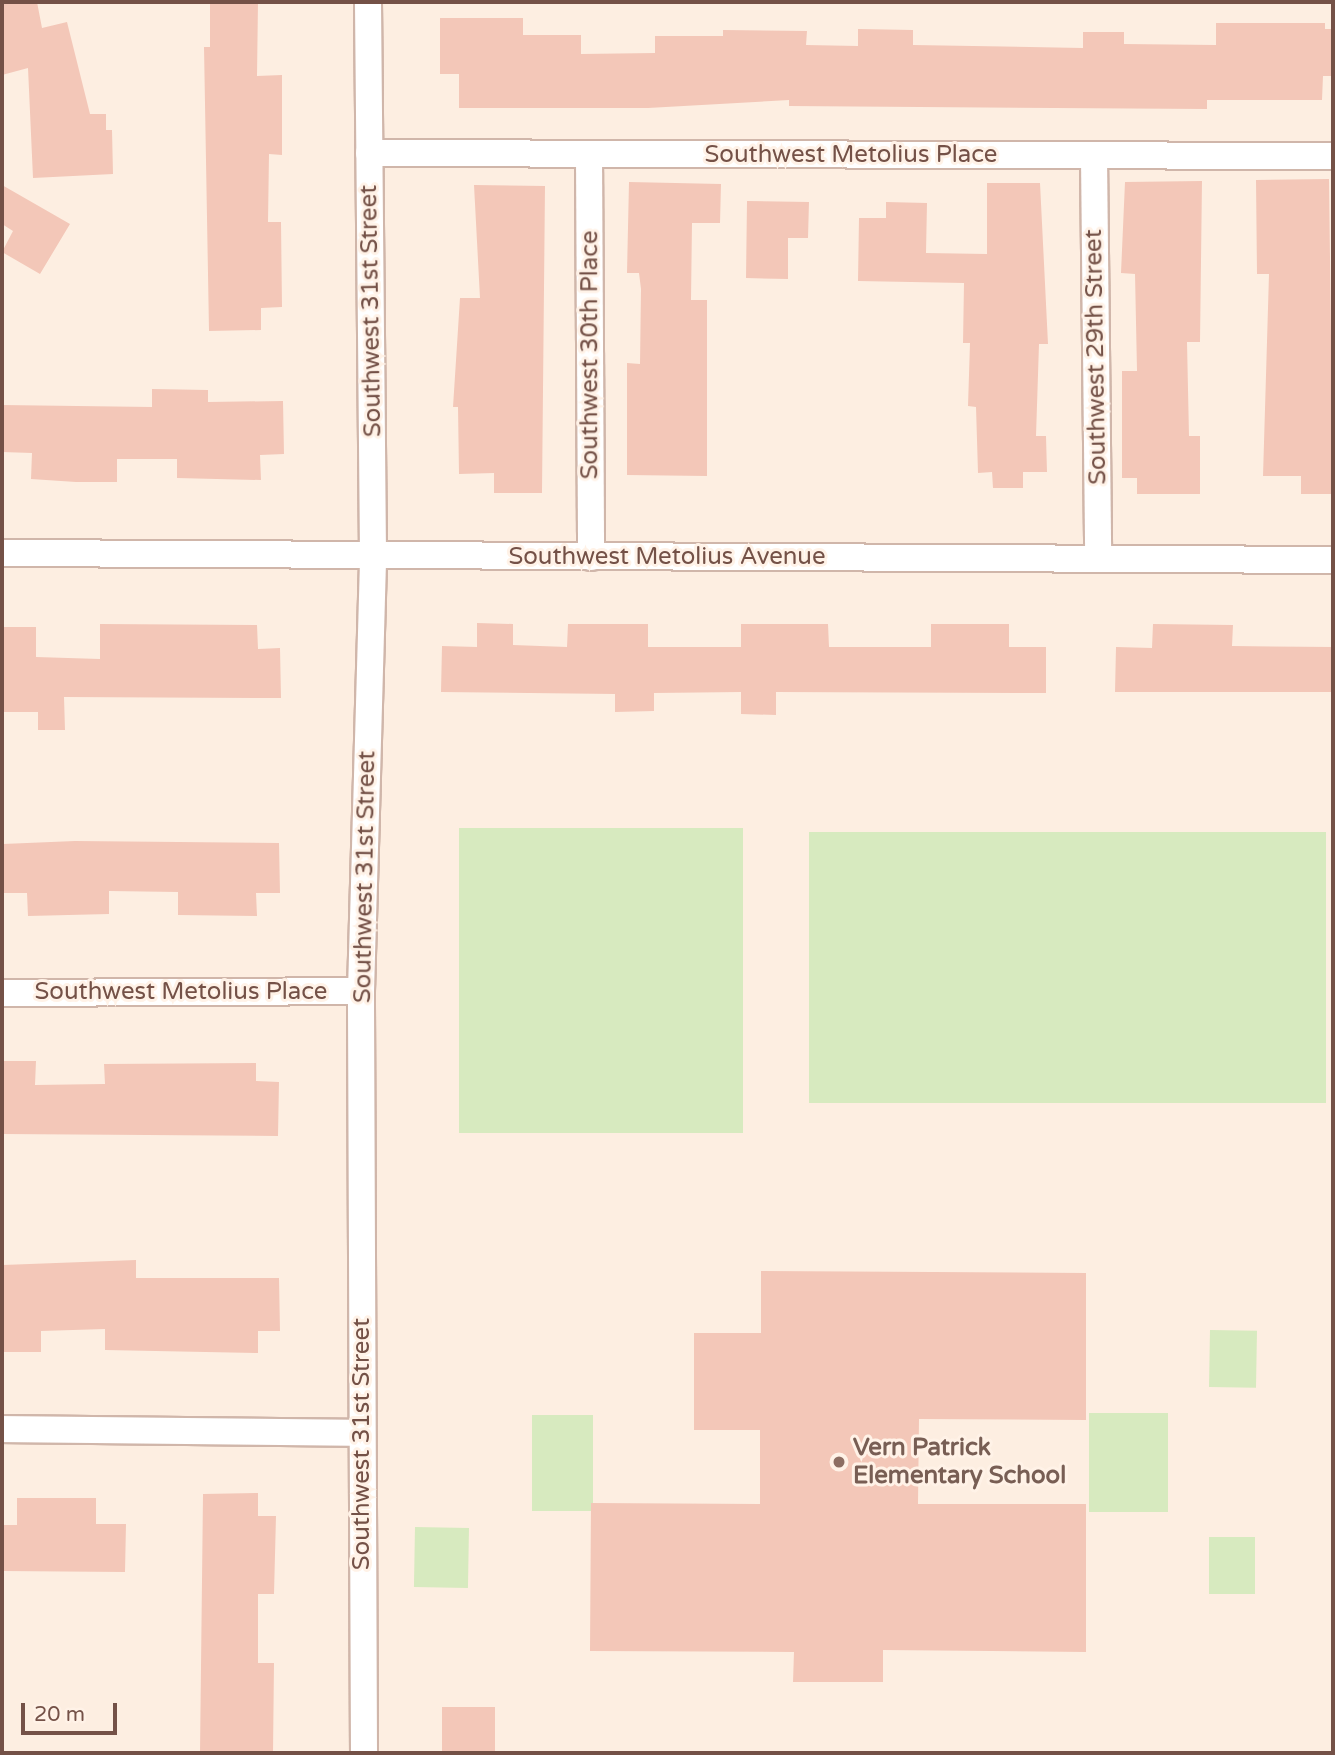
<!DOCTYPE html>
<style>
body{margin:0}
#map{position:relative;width:1335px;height:1755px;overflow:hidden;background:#fdeee1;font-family:"Varela Round",sans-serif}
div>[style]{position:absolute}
.green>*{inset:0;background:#d7eabf;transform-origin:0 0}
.building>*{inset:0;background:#f3c7b8;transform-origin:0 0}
.roads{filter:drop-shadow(2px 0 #d0b6aa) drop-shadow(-2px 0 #d0b6aa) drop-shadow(0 2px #d0b6aa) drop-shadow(0 -2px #d0b6aa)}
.street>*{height:26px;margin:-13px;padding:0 13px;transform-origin:13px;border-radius:13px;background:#fff}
.dots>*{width:19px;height:19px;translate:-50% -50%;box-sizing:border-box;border:4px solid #fff2e7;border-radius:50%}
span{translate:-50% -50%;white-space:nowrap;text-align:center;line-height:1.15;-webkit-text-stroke:6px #fff2e7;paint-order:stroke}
.street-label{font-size:24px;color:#745147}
.education-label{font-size:24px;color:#785e54;font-weight:700}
.left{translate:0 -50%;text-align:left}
.frame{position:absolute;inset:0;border:4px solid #745147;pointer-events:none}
.scale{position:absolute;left:21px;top:1703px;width:96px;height:32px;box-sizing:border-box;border:4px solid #745147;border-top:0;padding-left:9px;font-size:21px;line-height:24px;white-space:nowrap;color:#745147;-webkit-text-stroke:5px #fff2e7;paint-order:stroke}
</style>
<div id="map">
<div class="green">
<i style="left:743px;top:828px;width:305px;height:284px;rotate:90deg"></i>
<i style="left:809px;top:832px;width:517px;height:271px"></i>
<i style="left:1210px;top:1330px;width:47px;height:57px;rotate:1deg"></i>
<i style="left:1089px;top:1413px;width:79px;height:99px"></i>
<i style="left:532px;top:1415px;width:61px;height:96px"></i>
<i style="left:415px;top:1527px;width:54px;height:60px;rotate:1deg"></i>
<i style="left:1209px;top:1537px;width:46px;height:57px"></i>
</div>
<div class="building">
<i style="clip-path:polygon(2px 2px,37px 2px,42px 28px,67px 22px,90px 114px,106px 114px,106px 130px,112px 130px,113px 174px,33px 178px,28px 68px,2px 75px)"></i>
<i style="clip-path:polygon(210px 2px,258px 2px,257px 76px,282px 75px,282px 155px,269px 154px,268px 222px,281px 222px,282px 307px,261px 308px,261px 330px,209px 331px,204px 47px,210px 47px)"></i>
<i style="clip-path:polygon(440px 18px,523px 18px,523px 35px,581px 35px,581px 54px,655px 53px,655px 36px,723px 36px,723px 30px,807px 31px,806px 45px,858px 46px,858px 29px,913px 30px,913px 45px,1083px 48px,1083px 32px,1124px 32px,1124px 44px,1216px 45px,1216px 23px,1325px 23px,1325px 29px,1333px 29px,1333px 76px,1323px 76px,1322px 100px,1207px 100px,1207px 109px,789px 106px,789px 100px,648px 108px,459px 108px,459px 74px,440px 74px)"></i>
<i style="clip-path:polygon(1329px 179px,1333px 494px,1301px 494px,1301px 476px,1263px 476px,1269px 274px,1257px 274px,1256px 180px)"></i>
<i style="clip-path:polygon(1202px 181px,1200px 342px,1187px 342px,1189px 436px,1200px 436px,1200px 494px,1137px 494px,1137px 478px,1122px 478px,1122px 371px,1137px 371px,1135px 274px,1121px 273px,1125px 182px)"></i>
<i style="clip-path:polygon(629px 182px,721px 184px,720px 223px,692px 223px,691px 300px,707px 300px,707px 476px,627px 475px,627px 363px,640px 364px,641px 289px,639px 273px,627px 273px)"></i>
<i style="clip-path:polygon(987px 183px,1040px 183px,1048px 344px,1039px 344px,1036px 436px,1046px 436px,1047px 472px,1023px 472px,1023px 488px,993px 488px,992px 472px,978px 473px,976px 407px,968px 406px,970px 343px,963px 343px,964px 283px,858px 281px,859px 218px,886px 218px,886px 202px,927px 203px,926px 253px,987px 254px)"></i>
<i style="clip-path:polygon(2px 185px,70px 224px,40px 274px,2px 252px,13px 231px,2px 224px)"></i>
<i style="clip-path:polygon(474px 185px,545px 186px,542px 493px,494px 493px,494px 473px,459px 474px,458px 407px,453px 407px,460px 298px,480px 298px)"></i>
<i style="clip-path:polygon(747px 201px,809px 202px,808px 238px,788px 238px,788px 279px,746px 278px)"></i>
<i style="clip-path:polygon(152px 389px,208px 390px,208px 402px,283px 401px,284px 454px,260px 455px,261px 480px,177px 478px,177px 459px,117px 459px,117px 482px,76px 482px,31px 479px,32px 453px,2px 452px,2px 405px,152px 407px)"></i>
<i style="clip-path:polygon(477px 623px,513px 624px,513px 645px,567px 647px,568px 624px,648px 624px,648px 647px,741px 647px,741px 624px,828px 624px,829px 647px,931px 647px,931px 624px,1009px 624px,1009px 647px,1046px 647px,1046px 693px,776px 692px,776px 715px,741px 714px,741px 692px,654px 693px,654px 711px,615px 712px,615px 694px,441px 692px,442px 646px,477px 647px)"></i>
<i style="clip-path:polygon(100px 624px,257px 625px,258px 649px,280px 648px,281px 698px,64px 697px,65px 730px,38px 730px,38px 712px,2px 712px,2px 627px,36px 627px,36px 657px,100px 659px)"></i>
<i style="clip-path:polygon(1153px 624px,1233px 625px,1232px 646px,1333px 647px,1333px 692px,1115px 692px,1116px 647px,1152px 648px)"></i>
<i style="clip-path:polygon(75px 841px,279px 843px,280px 893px,256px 893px,257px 916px,178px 915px,178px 892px,109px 891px,109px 914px,28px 916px,27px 893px,4px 893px,3px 844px)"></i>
<i style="clip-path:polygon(3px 1061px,36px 1061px,35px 1085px,105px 1084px,104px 1064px,256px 1063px,256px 1081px,279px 1082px,278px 1136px,2px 1134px)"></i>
<i style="clip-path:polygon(136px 1260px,136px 1278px,279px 1278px,280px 1331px,258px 1331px,258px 1353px,105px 1350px,105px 1329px,41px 1331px,41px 1352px,4px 1352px,3px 1265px)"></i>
<i style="clip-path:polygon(761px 1271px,1086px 1273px,1086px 1420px,919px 1419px,918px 1504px,1086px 1504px,1086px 1652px,883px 1650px,883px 1682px,793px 1682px,794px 1652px,590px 1651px,591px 1503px,760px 1504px,760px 1430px,694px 1430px,694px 1333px,761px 1333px)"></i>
<i style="clip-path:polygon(258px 1493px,258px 1516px,276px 1516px,274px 1594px,258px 1594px,258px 1663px,274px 1663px,273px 1753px,200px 1753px,203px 1494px)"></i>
<i style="clip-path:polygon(17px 1498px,96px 1498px,96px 1524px,126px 1524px,125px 1572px,2px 1571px,2px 1525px,17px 1525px)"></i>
<i style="left:442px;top:1707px;width:53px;height:46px"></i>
</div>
<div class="roads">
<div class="street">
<i style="left:369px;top:153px;width:964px;rotate:0.18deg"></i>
<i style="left:589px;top:154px;width:403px;rotate:89.7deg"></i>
<i style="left:1094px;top:156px;width:403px;rotate:89.4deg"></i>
<i style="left:2px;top:553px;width:1331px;rotate:0.3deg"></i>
<i style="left:2px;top:993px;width:359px;rotate:-0.3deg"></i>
<i style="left:2px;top:1429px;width:359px;rotate:0.6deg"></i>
<i style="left:364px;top:1753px;width:762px;rotate:-90.23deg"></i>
<i style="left:361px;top:991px;width:437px;rotate:-88.4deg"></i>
<i style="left:373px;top:554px;width:552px;rotate:-90.52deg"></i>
</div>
</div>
<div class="dots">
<i style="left:839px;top:1462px;background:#8d6e63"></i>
</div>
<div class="street-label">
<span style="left:851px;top:155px">Southwest Metolius Place</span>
<span style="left:371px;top:311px;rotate:-91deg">Southwest 31st Street</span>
<span style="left:590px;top:355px;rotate:-90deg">Southwest 30th Place</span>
<span style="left:1096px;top:357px;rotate:-91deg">Southwest 29th Street</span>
<span style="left:667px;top:557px">Southwest Metolius Avenue</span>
<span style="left:365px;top:877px;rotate:-89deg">Southwest 31st Street</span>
<span style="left:181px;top:992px">Southwest Metolius Place</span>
<span style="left:362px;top:1444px;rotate:-90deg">Southwest 31st Street</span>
</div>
<div class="education-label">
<span class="left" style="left:853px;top:1462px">Vern Patrick<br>Elementary School</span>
</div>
<div class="frame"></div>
<div class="scale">20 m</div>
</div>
